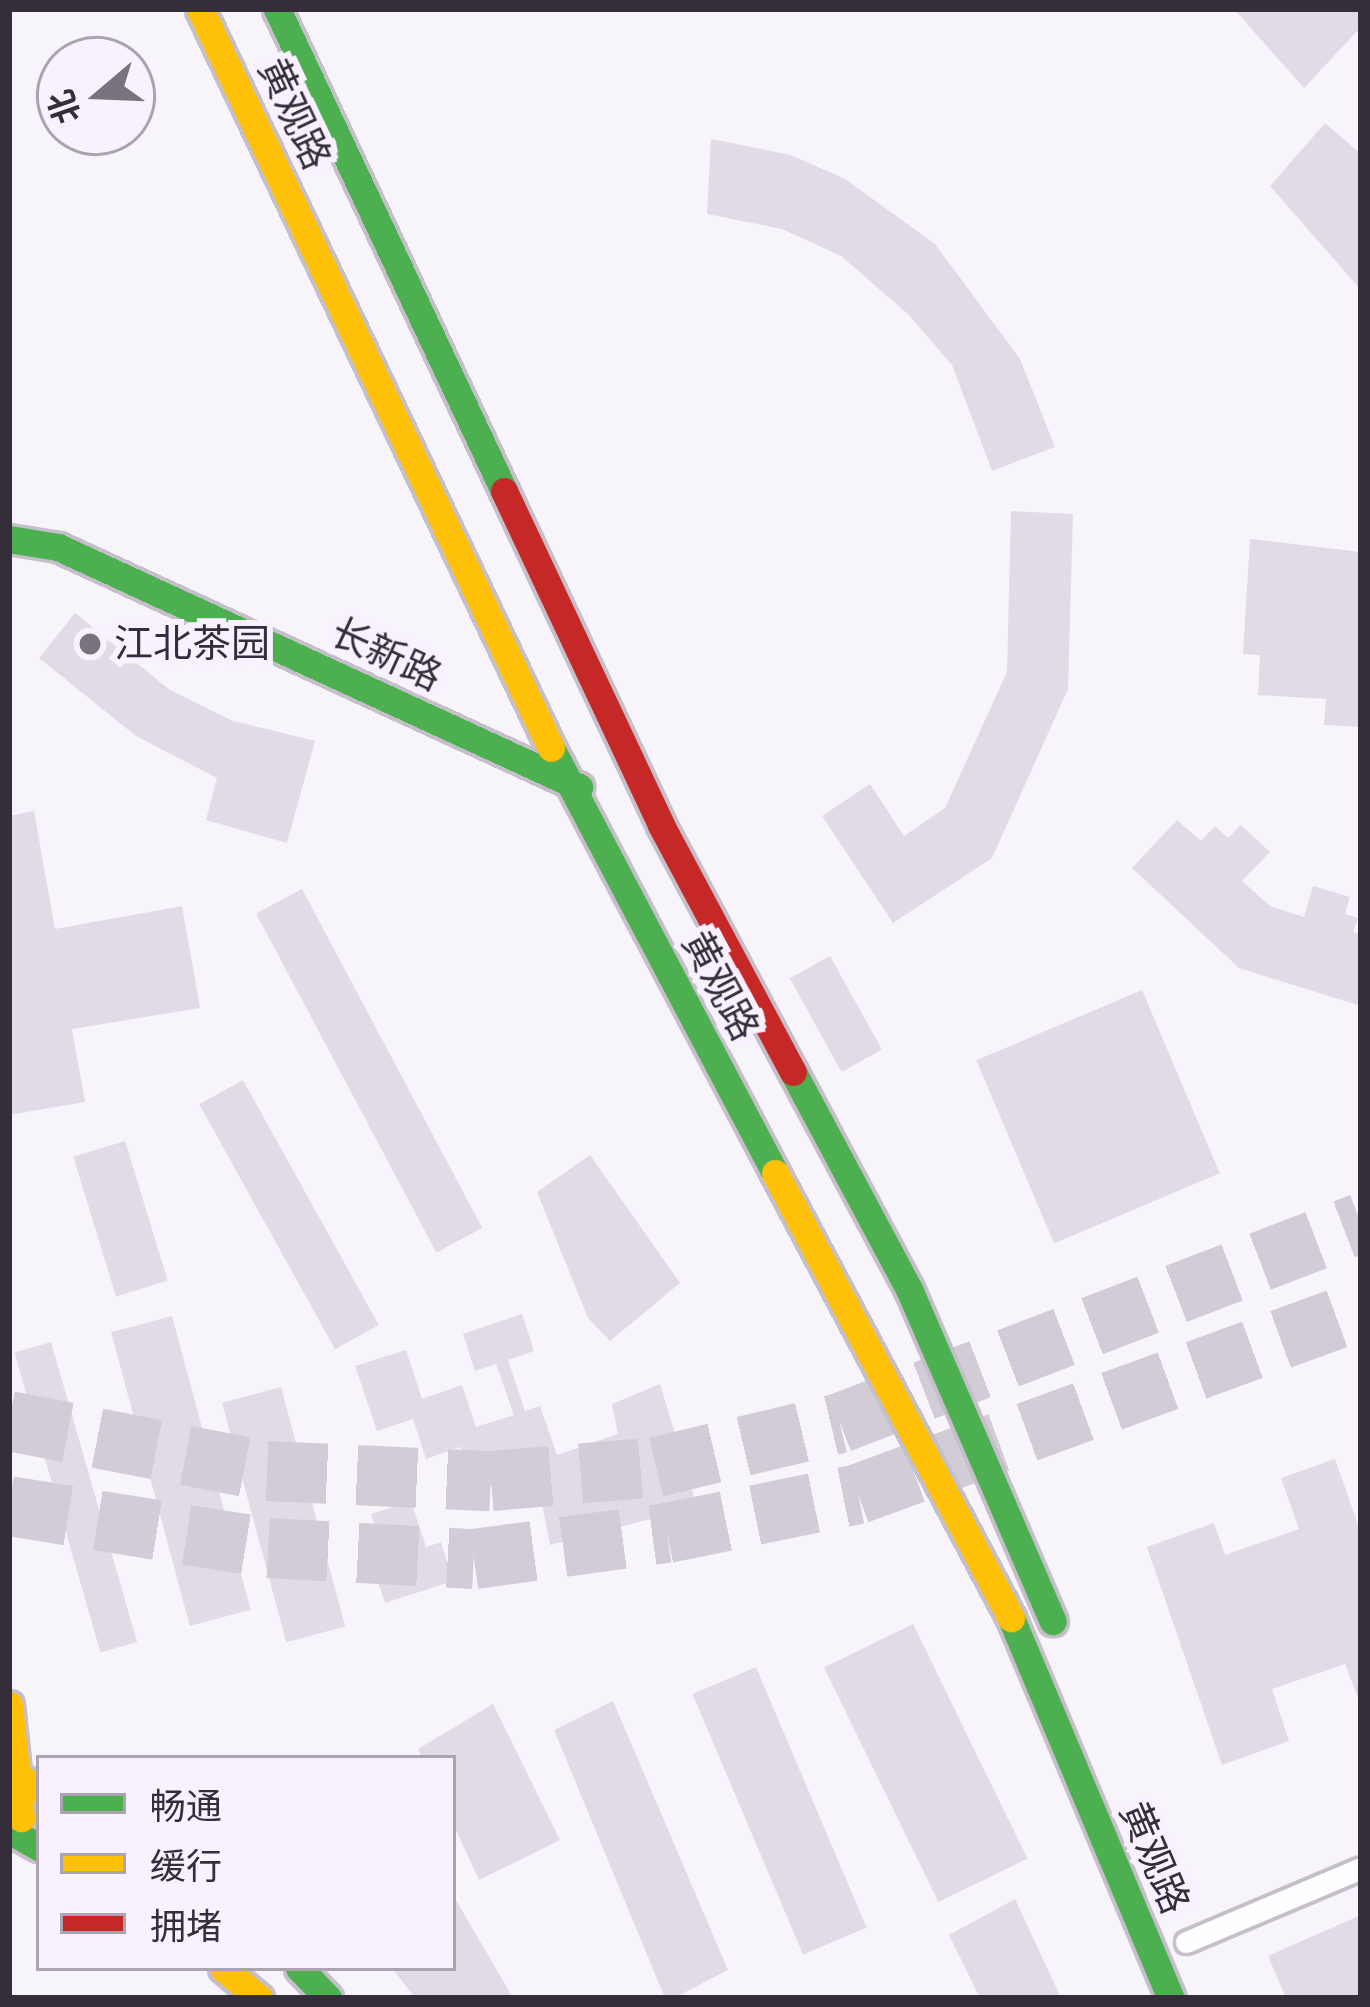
<!DOCTYPE html>
<meta charset="utf-8">
<style>
body{margin:0}
#map{position:relative;width:1370px;height:2007px;overflow:hidden;background:#f8f4fc;font-family:Helvetica,"Noto Sans SC",sans-serif}
div>[style]{position:absolute}
.building>*{inset:0;background:#e0dbe5;transform-origin:0 0}
.secondary-tunnel>*{height:60px;margin-top:-30px;transform-origin:0;background:repeating-linear-gradient(90deg,#d1ccd5 0 60px,transparent 0 90px)}
.roads{filter:drop-shadow(3px 0 #c5bfc9) drop-shadow(-3px 0 #c5bfc9) drop-shadow(0 3px #c5bfc9) drop-shadow(0 -3px #c5bfc9)}
.lane>*{height:21px;margin:-10.5px;padding:0 10.5px;transform-origin:10.5px;border-radius:10.5px;background:#fefdff}
.fast>*{height:27px;margin:-13.5px;padding:0 13.5px;transform-origin:13.5px;border-radius:13.5px;background:#4caf50}
.slow>*{height:27px;margin:-13.5px;padding:0 13.5px;transform-origin:13.5px;border-radius:13.5px;background:#ffc107}
.jam>*{height:27px;margin:-13.5px;padding:0 13.5px;transform-origin:13.5px;border-radius:13.5px;background:#c62828}
.dots>*{width:33px;height:33px;translate:-50% -50%;box-sizing:border-box;border:6px solid #f9f1ff;border-radius:50%}
span{translate:-50% -50%;white-space:nowrap;text-align:center;line-height:1.15;-webkit-text-stroke:12px #f9f1ff;paint-order:stroke}
.street-label{font-size:39px;color:#352d3a}
.poi-label{font-size:39px;color:#352d3a}
.left{translate:0 -50%;text-align:left}
.frame{position:absolute;inset:0;border:12px solid #352d3a;pointer-events:none}
.legend{position:absolute;left:36px;top:1755px;width:420px;height:216px;box-sizing:border-box;background:#f9f1ff;border:3px solid #aba3b0;margin:0;padding:15px 21px;list-style:none;font-size:36px;color:#352d3a}
.legend li{display:flex;align-items:center;gap:24px;height:60px}
.legend b{width:60px;border:3px solid #aba3b0}
.north{position:absolute;left:36px;top:36px;width:120px;height:120px;box-sizing:border-box;background:#f9f1ff;border:3px solid #aba3b0;border-radius:50%;rotate:251deg;font-size:33px;font-weight:700;line-height:48px;text-align:center;color:#352d3a}
.north::after{content:'';display:block;margin:auto;width:42px;height:54px;background:#79737e;clip-path:polygon(50% 0,100% 100%,50% 72%,0 100%)}
</style>
<div id="map">
<div class="building">
<i style="clip-path:polygon(1234px 9px,1358px 9px,1361px 27px,1304px 88px)"></i>
<i style="clip-path:polygon(1325px 123px,1361px 154px,1361px 290px,1270px 186px)"></i>
<i style="clip-path:polygon(711px 139px,791px 155px,845px 179px,935px 244px,1020px 359px,1055px 447px,992px 471px,952px 365px,908px 314px,841px 256px,782px 229px,707px 214px)"></i>
<i style="clip-path:polygon(1011px 511px,1073px 514px,1068px 689px,992px 858px,893px 923px,822px 816px,870px 784px,904px 836px,945px 808px,1007px 672px)"></i>
<i style="clip-path:polygon(1250px 539px,1361px 552px,1361px 727px,1324px 725px,1326px 699px,1258px 695px,1260px 655px,1243px 654px)"></i>
<i style="clip-path:polygon(75px 613px,170px 690px,233px 721px,315px 741px,287px 843px,206px 820px,217px 778px,136px 736px,39px 658px)"></i>
<i style="clip-path:polygon(34px 811px,55px 929px,182px 906px,200px 1008px,72px 1029px,85px 1102px,9px 1115px,9px 816px)"></i>
<i style="clip-path:polygon(1177px 820px,1201px 841px,1215px 826px,1228px 838px,1241px 825px,1270px 852px,1242px 881px,1270px 906px,1304px 917px,1313px 886px,1350px 897px,1345px 914px,1358px 918px,1353px 932px,1361px 934px,1361px 1006px,1239px 968px,1132px 868px)"></i>
<i style="left:302px;top:889px;width:384px;height:52px;rotate:62deg"></i>
<i style="left:830px;top:956px;width:107px;height:46px;rotate:61deg"></i>
<i style="left:1142px;top:990px;width:199px;height:180px;rotate:67deg"></i>
<i style="left:243px;top:1080px;width:280px;height:50px;rotate:61deg"></i>
<i style="left:125px;top:1141px;width:146px;height:54px;rotate:73deg"></i>
<i style="clip-path:polygon(590px 1155px,680px 1283px,610px 1341px,588px 1318px,537px 1192px)"></i>
<i style="clip-path:polygon(522px 1314px,534px 1351px,508px 1360px,525px 1411px,540px 1406px,557px 1455px,618px 1434px,612px 1404px,660px 1384px,697px 1507px,550px 1545px,536px 1472px,475px 1492px,460px 1447px,426px 1459px,413px 1419px,377px 1431px,355px 1366px,406px 1350px,422px 1399px,462px 1385px,476px 1427px,514px 1415px,496px 1364px,475px 1371px,463px 1334px)"></i>
<i style="left:172px;top:1316px;width:304px;height:63px;rotate:75deg"></i>
<i style="left:51px;top:1342px;width:312px;height:38px;rotate:74deg"></i>
<i style="left:281px;top:1387px;width:248px;height:61px;rotate:75deg"></i>
<i style="clip-path:polygon(1335px 1459px,1361px 1533px,1361px 1706px,1345px 1664px,1272px 1689px,1289px 1741px,1222px 1765px,1147px 1547px,1214px 1523px,1225px 1555px,1299px 1529px,1281px 1478px)"></i>
<i style="clip-path:polygon(411px 1501px,426px 1547px,441px 1542px,453px 1581px,385px 1603px,372px 1565px,386px 1560px,371px 1514px)"></i>
<i style="left:913px;top:1624px;width:261px;height:99px;rotate:64deg"></i>
<i style="left:756px;top:1667px;width:283px;height:69px;rotate:67deg"></i>
<i style="clip-path:polygon(613px 1701px,728px 1970px,674px 1998px,665px 1998px,554px 1730px)"></i>
<i style="clip-path:polygon(493px 1704px,560px 1840px,479px 1880px,453px 1824px,453px 1758px,422px 1758px,418px 1749px)"></i>
<i style="clip-path:polygon(453px 1895px,513px 1998px,415px 1998px,392px 1968px,453px 1968px)"></i>
<i style="clip-path:polygon(1015px 1899px,1061px 1998px,980px 1998px,949px 1935px)"></i>
<i style="clip-path:polygon(1361px 1915px,1361px 1998px,1286px 1998px,1268px 1956px)"></i>
</div>
<div class="secondary-tunnel">
<i style="left:9px;top:1421px;width:263px;rotate:11deg"></i>
<i style="left:267px;top:1471px;width:224px;rotate:2.6deg"></i>
<i style="left:491px;top:1481px;width:166px;rotate:-4.8deg"></i>
<i style="left:656px;top:1467px;width:189px;rotate:-13.4deg"></i>
<i style="left:840px;top:1423px;width:558px;rotate:-21deg"></i>
<i style="left:9px;top:1506px;width:262px;rotate:9.2deg"></i>
<i style="left:268px;top:1548px;width:206px;rotate:3.1deg"></i>
<i style="left:474px;top:1559px;width:195px;rotate:-7.7deg"></i>
<i style="left:667px;top:1533px;width:195px;rotate:-11.5deg"></i>
<i style="left:858px;top:1494px;width:536px;rotate:-20.09deg"></i>
</div>
<div class="roads">
<div class="lane">
<i style="left:1186px;top:1942px;width:190px;rotate:-22.9deg"></i>
</div>
<div class="fast">
<i style="left:277px;top:9px;width:533px;rotate:64.78deg"></i>
<i style="left:9px;top:539px;width:50px;rotate:9.3deg"></i>
<i style="left:58px;top:547px;width:574px;rotate:24.73deg"></i>
<i style="left:551px;top:748px;width:480px;rotate:62.2deg"></i>
<i style="left:793px;top:1072px;width:246px;rotate:61.9deg"></i>
<i style="left:909px;top:1289px;width:362px;rotate:66.6deg"></i>
<i style="left:1011px;top:1618px;width:412px;rotate:67.2deg"></i>
<i style="left:9px;top:1830px;width:34px;rotate:30deg"></i>
<i style="left:299px;top:1968px;width:42px;rotate:46deg"></i>
</div>
<div class="slow">
<i style="left:200px;top:9px;width:818px;rotate:64.59deg"></i>
<i style="left:775px;top:1173px;width:504px;rotate:62.06deg"></i>
<i style="left:9px;top:1705px;width:114px;rotate:83.9deg"></i>
<i style="left:9px;top:1771px;width:35px;rotate:31deg"></i>
<i style="left:223px;top:1968px;width:47px;rotate:39.8deg"></i>
</div>
<div class="jam">
<i style="left:504px;top:491px;width:369px;rotate:64.8deg"></i>
<i style="left:661px;top:825px;width:280px;rotate:61.9deg"></i>
</div>
</div>
<div class="dots">
<i style="left:90px;top:644px;background:#79737e"></i>
</div>
<div class="street-label">
<span style="left:294px;top:114px;rotate:65deg">黄观路</span>
<span style="left:386px;top:655px;rotate:25deg">长新路</span>
<span style="left:720px;top:986px;rotate:62deg">黄观路</span>
<span style="left:1154px;top:1858px;rotate:67deg">黄观路</span>
</div>
<div class="poi-label">
<span class="left" style="left:114px;top:644px">江北茶园</span>
</div>
<div class="frame"></div>
<ul class="legend">
<li><b style="height:15px;background:#4caf50"></b>畅通</li>
<li><b style="height:15px;background:#ffc107"></b>缓行</li>
<li><b style="height:15px;background:#c62828"></b>拥堵</li>
</ul>
<div class="north">北</div>
</div>
